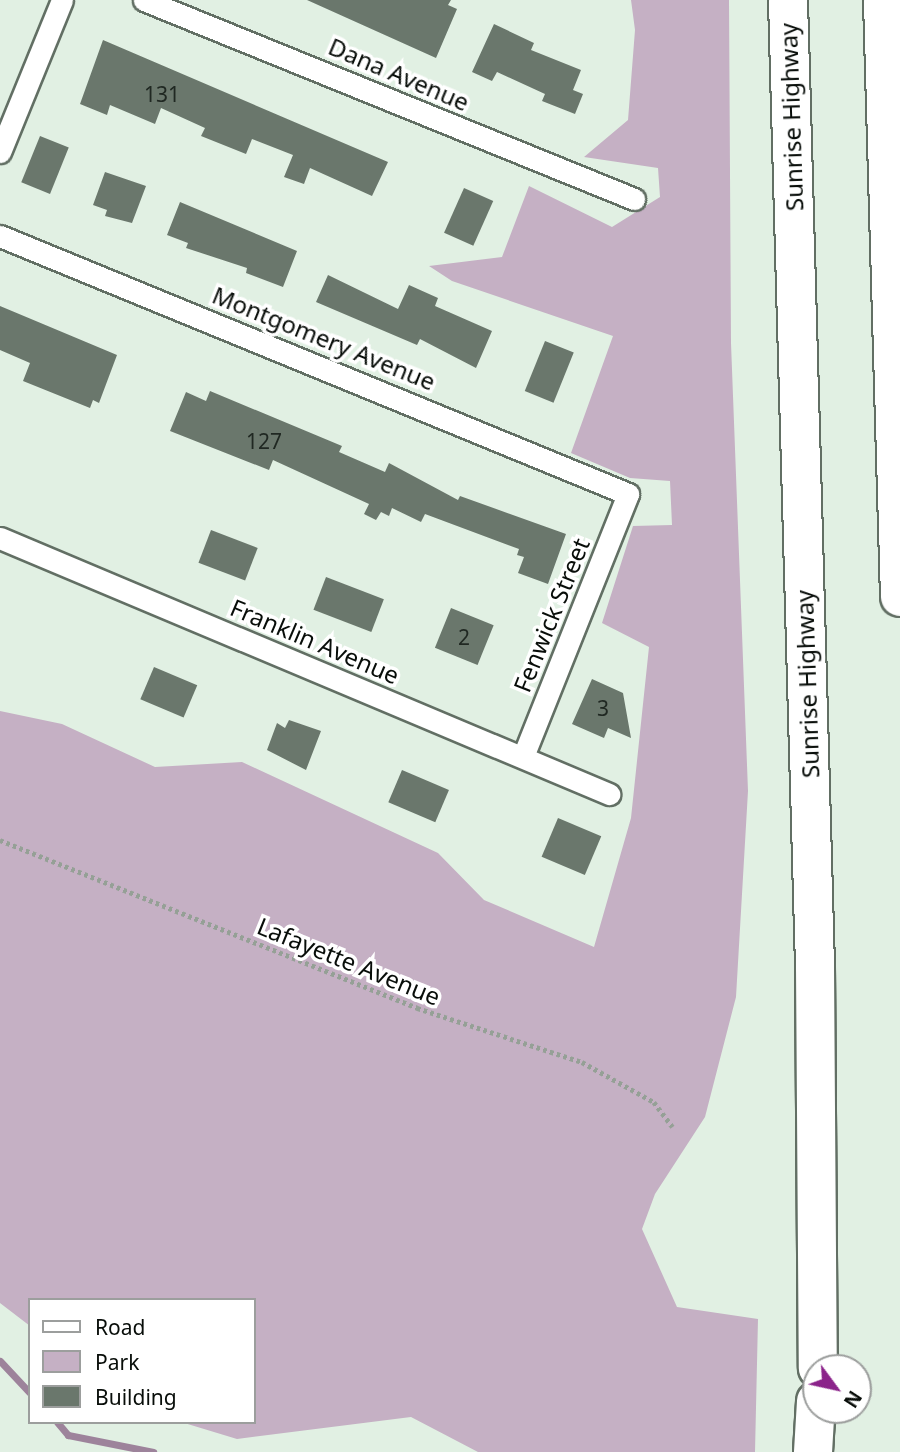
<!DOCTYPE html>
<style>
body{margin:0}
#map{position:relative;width:900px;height:1452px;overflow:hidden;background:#e1f0e3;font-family:"Noto Sans",sans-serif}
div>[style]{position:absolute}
.green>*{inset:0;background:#c5b0c4}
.stream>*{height:7px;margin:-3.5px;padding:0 3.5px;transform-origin:3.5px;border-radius:3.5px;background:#9d839b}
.building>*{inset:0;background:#6a776c;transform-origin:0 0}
.path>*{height:4.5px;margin-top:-2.25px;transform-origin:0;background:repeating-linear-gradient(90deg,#95a096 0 3.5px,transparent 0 7px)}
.roads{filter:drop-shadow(2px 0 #626f64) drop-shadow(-2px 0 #626f64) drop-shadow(0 2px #626f64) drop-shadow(0 -2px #626f64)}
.minor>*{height:21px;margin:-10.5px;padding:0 10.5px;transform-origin:10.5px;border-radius:10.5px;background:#fff}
.motorway>*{height:38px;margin:-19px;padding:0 19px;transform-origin:19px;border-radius:19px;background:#fff}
span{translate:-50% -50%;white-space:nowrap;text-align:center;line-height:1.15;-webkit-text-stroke:7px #fff;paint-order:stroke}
.number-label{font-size:21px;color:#202822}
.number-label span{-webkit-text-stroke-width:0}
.street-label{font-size:24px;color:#080d09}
.legend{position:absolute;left:28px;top:1298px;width:228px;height:126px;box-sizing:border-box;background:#fff;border:2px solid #9c9e9d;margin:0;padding:9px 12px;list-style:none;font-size:21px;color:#080d09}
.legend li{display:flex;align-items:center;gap:14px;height:35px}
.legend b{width:35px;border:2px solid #9c9e9d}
.north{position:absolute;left:802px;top:1354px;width:70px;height:70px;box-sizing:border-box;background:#fff;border:2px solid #9c9e9d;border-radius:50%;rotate:123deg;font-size:19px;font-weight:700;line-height:28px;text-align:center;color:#080d09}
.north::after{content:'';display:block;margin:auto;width:24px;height:32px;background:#8b238a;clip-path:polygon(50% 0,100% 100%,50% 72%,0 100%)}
</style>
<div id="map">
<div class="green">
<i style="clip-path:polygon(631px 0,729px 0,731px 343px,748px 791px,736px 997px,705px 1117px,655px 1194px,642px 1229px,677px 1307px,758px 1319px,755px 1452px,478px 1452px,411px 1417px,237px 1439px,181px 1422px,254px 1422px,254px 1300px,30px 1300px,30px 1326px,0 1303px,0 711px,62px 724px,155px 767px,242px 762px,438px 853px,484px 900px,594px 947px,631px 818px,649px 647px,602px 623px,633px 526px,672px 525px,670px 481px,630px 478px,571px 453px,613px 336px,452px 281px,429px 266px,502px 257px,529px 186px,612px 227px,660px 197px,658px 168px,584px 157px,628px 120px,635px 30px)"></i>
</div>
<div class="stream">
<i style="left:0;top:1361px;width:44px;rotate:46.8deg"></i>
<i style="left:57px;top:1422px;width:17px;rotate:50deg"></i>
<i style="left:68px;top:1435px;width:87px;rotate:11.3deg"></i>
</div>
<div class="building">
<i style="clip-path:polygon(307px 0,451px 0,448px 5px,457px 9px,436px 58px)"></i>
<i style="clip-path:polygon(494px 24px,534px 43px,531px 50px,581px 70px,573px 90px,583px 94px,575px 114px,542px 101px,545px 94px,497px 72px,492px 81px,472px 72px)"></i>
<i style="clip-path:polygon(103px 40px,388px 162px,372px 196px,310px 168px,304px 184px,284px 177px,293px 155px,252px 139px,246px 154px,201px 136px,205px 128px,161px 108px,155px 124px,110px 105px,107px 115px,80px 104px)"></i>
<i style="left:40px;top:136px;width:31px;height:50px;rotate:22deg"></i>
<i style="clip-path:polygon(105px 172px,146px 186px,132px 223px,105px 216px,107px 210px,93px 205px)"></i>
<i style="left:464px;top:188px;width:32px;height:49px;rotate:24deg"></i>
<i style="clip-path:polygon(180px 202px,297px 251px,283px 287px,246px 273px,247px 268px,186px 248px,188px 243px,167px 235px)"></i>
<i style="clip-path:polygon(328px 275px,398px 309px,409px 285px,438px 298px,435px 306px,492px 331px,476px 368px,420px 339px,417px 345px,316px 302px)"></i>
<i style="clip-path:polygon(0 306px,117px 355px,99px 403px,93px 400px,90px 408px,23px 381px,30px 363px,0 350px)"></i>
<i style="left:545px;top:341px;width:31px;height:54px;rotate:22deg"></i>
<i style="clip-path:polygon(210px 391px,342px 446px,339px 452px,385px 472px,389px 463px,458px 500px,460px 496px,566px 534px,548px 584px,518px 573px,524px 557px,517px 555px,519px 549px,425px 514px,421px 522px,392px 508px,389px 516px,381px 512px,376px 520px,364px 514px,369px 504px,273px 460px,269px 470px,170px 431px,186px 392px,206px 401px)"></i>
<i style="left:211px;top:530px;width:50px;height:35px;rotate:21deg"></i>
<i style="left:326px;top:577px;width:62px;height:35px;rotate:21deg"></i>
<i style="left:451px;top:608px;width:46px;height:43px;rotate:22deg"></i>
<i style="left:154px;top:667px;width:47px;height:35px;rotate:23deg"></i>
<i style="clip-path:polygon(592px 679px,623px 693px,631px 738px,608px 728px,604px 738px,572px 724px)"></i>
<i style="clip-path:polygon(289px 720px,321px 731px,306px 770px,267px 750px,277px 723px,285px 728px)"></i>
<i style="left:402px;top:770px;width:51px;height:35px;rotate:23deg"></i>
<i style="left:558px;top:818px;width:47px;height:42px;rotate:23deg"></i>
</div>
<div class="path">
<i style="left:0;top:840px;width:450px;rotate:21.9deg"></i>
<i style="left:417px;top:1008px;width:174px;rotate:18.1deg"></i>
<i style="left:582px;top:1062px;width:82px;rotate:29.1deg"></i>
<i style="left:654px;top:1102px;width:31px;rotate:53deg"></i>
</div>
<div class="roads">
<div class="minor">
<i style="left:144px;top:0;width:529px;rotate:22.1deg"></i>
<i style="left:0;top:152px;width:164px;rotate:-67.8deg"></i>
<i style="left:0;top:236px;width:679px;rotate:22.33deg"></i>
<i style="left:628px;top:494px;width:282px;rotate:111.8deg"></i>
<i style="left:0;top:538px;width:661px;rotate:22.8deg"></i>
</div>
<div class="motorway">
<i style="left:788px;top:0;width:967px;rotate:88.4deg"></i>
<i style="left:815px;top:967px;width:401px;rotate:89.6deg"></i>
<i style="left:883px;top:0;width:597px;rotate:88.37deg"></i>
<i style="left:813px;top:1452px;width:51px;rotate:-86.6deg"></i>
</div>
</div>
<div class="number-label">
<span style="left:162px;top:94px">131</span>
<span style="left:264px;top:441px">127</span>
<span style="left:464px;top:637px">2</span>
<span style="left:603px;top:708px">3</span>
</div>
<div class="street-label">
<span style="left:399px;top:74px;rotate:23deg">Dana Avenue</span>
<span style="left:791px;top:117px;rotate:-92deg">Sunrise Highway</span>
<span style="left:324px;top:338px;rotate:22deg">Montgomery Avenue</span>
<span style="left:551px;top:615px;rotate:-68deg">Fenwick Street</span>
<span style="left:315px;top:641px;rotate:23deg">Franklin Avenue</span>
<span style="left:807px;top:684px;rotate:-92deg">Sunrise Highway</span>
<span style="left:349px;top:961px;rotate:22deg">Lafayette Avenue</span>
</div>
<ul class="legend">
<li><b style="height:9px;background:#fff"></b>Road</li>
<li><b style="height:19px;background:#c5b0c4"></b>Park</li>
<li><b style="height:19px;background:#6a776c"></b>Building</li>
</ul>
<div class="north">N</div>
</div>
